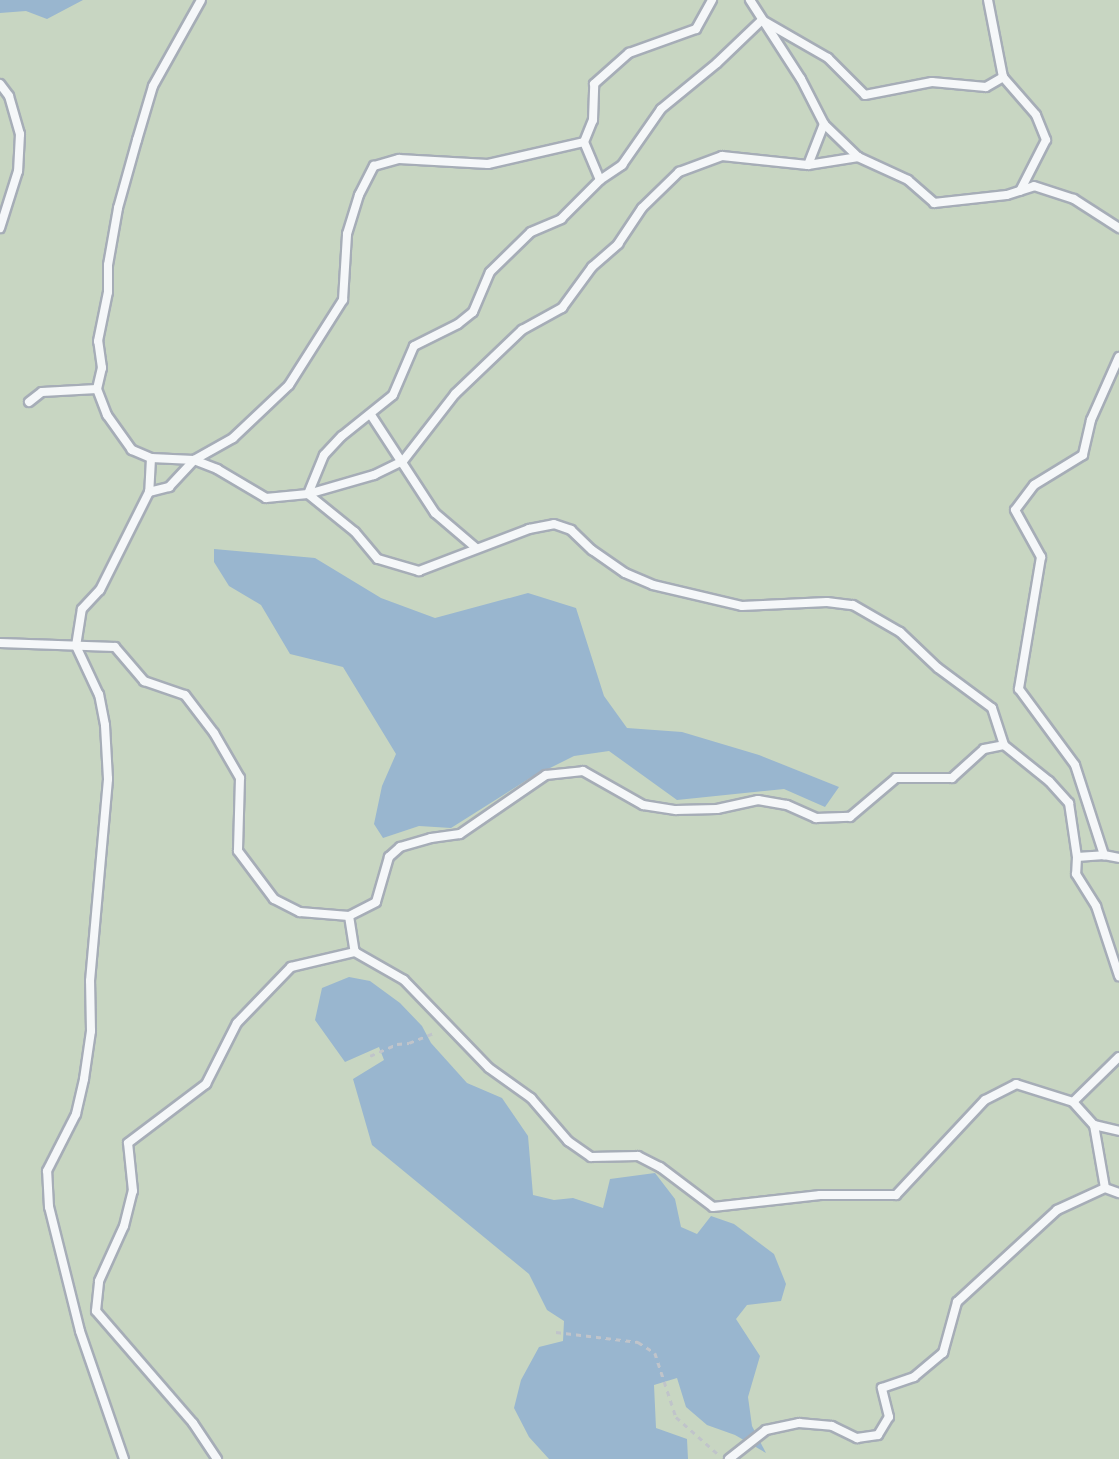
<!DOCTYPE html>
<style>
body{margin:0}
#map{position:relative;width:1119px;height:1459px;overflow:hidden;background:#e2e6ec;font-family:"Public Sans",sans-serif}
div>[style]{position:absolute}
.green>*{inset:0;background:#c8d6c2;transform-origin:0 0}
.water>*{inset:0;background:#99b6cf}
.path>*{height:2.5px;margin-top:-1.25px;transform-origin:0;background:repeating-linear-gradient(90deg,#c0c4ca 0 5px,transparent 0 10px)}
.roads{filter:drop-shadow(2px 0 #a6adb7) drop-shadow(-2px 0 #a6adb7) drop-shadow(0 2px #a6adb7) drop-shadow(0 -2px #a6adb7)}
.lane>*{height:8px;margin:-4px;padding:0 4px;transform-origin:4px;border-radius:4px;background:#f5f7f9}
span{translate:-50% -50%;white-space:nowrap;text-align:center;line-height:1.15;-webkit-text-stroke:7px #f2f5f8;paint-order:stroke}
</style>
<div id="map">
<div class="green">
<i style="left:0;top:0;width:1119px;height:1459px"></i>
</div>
<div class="water">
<i style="clip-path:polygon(0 0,83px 0,47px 19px,26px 11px,0 13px)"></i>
<i style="clip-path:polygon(214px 549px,315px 558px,381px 598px,435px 618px,528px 593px,576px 608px,604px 696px,627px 728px,682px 732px,759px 755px,839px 787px,825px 807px,784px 789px,677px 800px,609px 751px,574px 756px,530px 778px,451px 828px,419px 826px,383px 838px,374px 824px,382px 786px,396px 754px,343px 667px,290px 654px,261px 605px,229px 586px,214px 562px)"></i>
<i style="clip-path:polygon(349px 977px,370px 981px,400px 1003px,422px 1026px,431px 1043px,467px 1083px,502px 1098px,528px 1136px,533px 1195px,554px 1200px,573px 1198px,603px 1208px,610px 1179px,655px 1173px,675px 1199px,681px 1227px,697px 1234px,711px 1216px,734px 1224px,774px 1254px,786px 1284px,781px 1301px,747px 1305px,736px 1319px,760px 1356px,748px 1397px,752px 1426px,766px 1453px,735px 1435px,707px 1425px,686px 1407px,677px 1378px,654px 1385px,656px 1428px,687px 1439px,688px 1459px,549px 1459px,529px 1437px,514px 1408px,521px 1380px,539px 1347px,563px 1341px,564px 1321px,547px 1310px,529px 1274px,372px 1145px,353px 1079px,384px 1060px,379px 1047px,345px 1062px,315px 1020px,322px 988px)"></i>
</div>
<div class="path">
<i style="left:370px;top:1056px;width:30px;rotate:-24deg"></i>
<i style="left:397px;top:1044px;width:12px;rotate:-5deg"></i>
<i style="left:409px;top:1043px;width:27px;rotate:-22deg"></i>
<i style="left:556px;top:1332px;width:83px;rotate:7deg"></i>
<i style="left:638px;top:1342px;width:20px;rotate:33deg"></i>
<i style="left:655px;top:1353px;width:67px;rotate:71.8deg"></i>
<i style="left:676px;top:1417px;width:57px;rotate:41.5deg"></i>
</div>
<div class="roads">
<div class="lane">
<i style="left:750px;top:0;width:94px;rotate:57.2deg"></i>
<i style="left:801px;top:79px;width:51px;rotate:62.9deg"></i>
<i style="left:988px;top:0;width:78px;rotate:79deg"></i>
<i style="left:1003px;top:77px;width:50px;rotate:49deg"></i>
<i style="left:1036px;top:115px;width:27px;rotate:68deg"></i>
<i style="left:1046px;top:140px;width:57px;rotate:117deg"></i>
<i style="left:0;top:84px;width:15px;rotate:53deg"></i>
<i style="left:9px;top:96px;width:40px;rotate:74deg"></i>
<i style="left:20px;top:134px;width:37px;rotate:93deg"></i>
<i style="left:18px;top:171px;width:60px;rotate:107.5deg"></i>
<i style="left:808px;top:165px;width:44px;rotate:-68.7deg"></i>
<i style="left:824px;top:124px;width:47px;rotate:44.1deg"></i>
<i style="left:600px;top:180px;width:27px;rotate:-34deg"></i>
<i style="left:622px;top:165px;width:68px;rotate:-55.1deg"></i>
<i style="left:661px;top:109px;width:72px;rotate:-39.4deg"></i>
<i style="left:717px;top:63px;width:62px;rotate:-43.7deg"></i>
<i style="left:762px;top:20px;width:76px;rotate:29.9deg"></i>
<i style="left:828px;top:58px;width:52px;rotate:45deg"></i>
<i style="left:865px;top:95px;width:68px;rotate:-11deg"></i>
<i style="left:932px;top:82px;width:54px;rotate:5.3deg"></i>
<i style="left:986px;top:87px;width:20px;rotate:-30deg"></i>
<i style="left:1119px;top:357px;width:69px;rotate:114deg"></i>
<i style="left:1091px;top:420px;width:36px;rotate:103deg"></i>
<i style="left:1083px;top:455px;width:57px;rotate:148.5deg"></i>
<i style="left:1034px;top:485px;width:31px;rotate:127deg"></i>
<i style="left:1015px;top:510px;width:54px;rotate:61deg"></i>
<i style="left:1041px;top:557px;width:134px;rotate:99.5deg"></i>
<i style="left:1019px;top:689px;width:94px;rotate:53.6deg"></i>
<i style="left:1075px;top:765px;width:95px;rotate:72.1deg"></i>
<i style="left:1104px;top:855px;width:15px;rotate:11deg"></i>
<i style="left:29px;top:402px;width:16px;rotate:-38deg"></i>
<i style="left:42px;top:392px;width:55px;rotate:-3.1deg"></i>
<i style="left:371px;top:415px;width:117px;rotate:56.9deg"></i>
<i style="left:435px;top:513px;width:54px;rotate:40.5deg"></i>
<i style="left:151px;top:458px;width:34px;rotate:93deg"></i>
<i style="left:149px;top:492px;width:21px;rotate:-14deg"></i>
<i style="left:169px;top:487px;width:37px;rotate:-47deg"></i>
<i style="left:194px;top:460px;width:43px;rotate:-177.3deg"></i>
<i style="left:151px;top:458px;width:21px;rotate:-157deg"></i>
<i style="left:132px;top:450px;width:43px;rotate:-125.5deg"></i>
<i style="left:107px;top:415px;width:28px;rotate:-111deg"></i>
<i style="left:97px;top:389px;width:22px;rotate:-77deg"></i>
<i style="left:102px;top:368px;width:27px;rotate:-98deg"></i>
<i style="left:98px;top:341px;width:50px;rotate:-78.5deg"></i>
<i style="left:108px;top:292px;width:27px;rotate:-90deg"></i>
<i style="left:108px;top:265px;width:58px;rotate:-80deg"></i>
<i style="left:118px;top:208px;width:71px;rotate:-74.4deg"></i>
<i style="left:137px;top:140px;width:56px;rotate:-73.5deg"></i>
<i style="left:153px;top:86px;width:98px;rotate:-60.8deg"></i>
<i style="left:194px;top:460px;width:25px;rotate:21deg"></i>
<i style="left:217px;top:469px;width:57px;rotate:30.6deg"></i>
<i style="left:266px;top:498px;width:42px;rotate:-5.4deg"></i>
<i style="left:308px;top:494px;width:69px;rotate:-16.1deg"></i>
<i style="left:374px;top:475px;width:32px;rotate:-26deg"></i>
<i style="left:403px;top:461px;width:85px;rotate:-52.2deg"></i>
<i style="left:455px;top:394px;width:93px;rotate:-43.7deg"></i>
<i style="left:522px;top:330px;width:46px;rotate:-28.8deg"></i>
<i style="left:562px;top:308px;width:51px;rotate:-53.8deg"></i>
<i style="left:592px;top:267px;width:35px;rotate:-41deg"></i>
<i style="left:618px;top:244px;width:43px;rotate:-56.3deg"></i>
<i style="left:642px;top:208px;width:52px;rotate:-44.2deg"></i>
<i style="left:679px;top:172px;width:46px;rotate:-20.4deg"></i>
<i style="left:722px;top:156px;width:86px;rotate:6deg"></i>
<i style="left:808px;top:165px;width:51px;rotate:-9.1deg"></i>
<i style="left:858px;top:157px;width:55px;rotate:24.7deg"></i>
<i style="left:908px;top:180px;width:35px;rotate:41deg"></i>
<i style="left:934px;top:203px;width:73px;rotate:-6.3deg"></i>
<i style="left:1007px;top:195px;width:28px;rotate:-18deg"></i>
<i style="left:1034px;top:186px;width:42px;rotate:18deg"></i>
<i style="left:1074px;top:199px;width:54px;rotate:32.8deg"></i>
<i style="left:194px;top:460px;width:45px;rotate:-29.4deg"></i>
<i style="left:233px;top:438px;width:77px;rotate:-43.4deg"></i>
<i style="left:289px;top:385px;width:101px;rotate:-57.6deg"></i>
<i style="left:343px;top:300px;width:66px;rotate:-86.5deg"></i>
<i style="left:347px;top:234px;width:41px;rotate:-72.9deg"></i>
<i style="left:359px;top:195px;width:33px;rotate:-63deg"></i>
<i style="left:374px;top:166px;width:26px;rotate:-16deg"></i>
<i style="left:399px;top:159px;width:89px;rotate:3.2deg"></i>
<i style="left:488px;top:164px;width:98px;rotate:-12.9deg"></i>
<i style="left:584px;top:142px;width:24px;rotate:-68deg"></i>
<i style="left:593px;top:120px;width:36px;rotate:-88deg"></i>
<i style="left:594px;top:84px;width:47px;rotate:-41.5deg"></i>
<i style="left:629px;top:53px;width:71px;rotate:-19.7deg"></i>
<i style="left:696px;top:29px;width:33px;rotate:-61deg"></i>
<i style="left:308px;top:494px;width:60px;rotate:39deg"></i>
<i style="left:355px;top:532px;width:35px;rotate:50deg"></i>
<i style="left:378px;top:559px;width:43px;rotate:16.3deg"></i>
<i style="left:419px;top:571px;width:118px;rotate:-20.9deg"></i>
<i style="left:529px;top:529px;width:25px;rotate:-11deg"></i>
<i style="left:554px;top:524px;width:18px;rotate:19deg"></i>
<i style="left:571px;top:530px;width:29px;rotate:44deg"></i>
<i style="left:592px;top:550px;width:40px;rotate:34.9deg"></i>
<i style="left:625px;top:573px;width:30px;rotate:23deg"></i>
<i style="left:653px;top:585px;width:91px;rotate:13.3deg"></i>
<i style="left:742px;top:606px;width:85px;rotate:-2.7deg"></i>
<i style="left:827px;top:602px;width:26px;rotate:7deg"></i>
<i style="left:853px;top:605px;width:54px;rotate:29.9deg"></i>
<i style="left:900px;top:632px;width:52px;rotate:43.5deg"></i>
<i style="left:938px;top:668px;width:67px;rotate:36.5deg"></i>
<i style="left:992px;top:708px;width:39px;rotate:72deg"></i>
<i style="left:308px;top:494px;width:42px;rotate:-67.7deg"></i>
<i style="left:324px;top:455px;width:26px;rotate:-47deg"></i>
<i style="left:342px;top:436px;width:65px;rotate:-38.8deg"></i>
<i style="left:393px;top:395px;width:53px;rotate:-66.8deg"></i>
<i style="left:414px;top:346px;width:49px;rotate:-26.6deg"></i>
<i style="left:458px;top:324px;width:19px;rotate:-39deg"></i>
<i style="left:473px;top:312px;width:43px;rotate:-67deg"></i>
<i style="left:490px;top:272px;width:57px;rotate:-44.3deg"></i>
<i style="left:531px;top:232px;width:33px;rotate:-23deg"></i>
<i style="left:561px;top:219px;width:55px;rotate:-45deg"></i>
<i style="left:600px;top:180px;width:41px;rotate:-112.8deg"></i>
<i style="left:0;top:643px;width:115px;rotate:2deg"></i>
<i style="left:115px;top:647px;width:45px;rotate:49.5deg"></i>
<i style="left:144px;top:681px;width:43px;rotate:18.9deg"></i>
<i style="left:185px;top:695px;width:48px;rotate:52.7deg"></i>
<i style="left:214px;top:733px;width:52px;rotate:60deg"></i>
<i style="left:240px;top:778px;width:73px;rotate:91.6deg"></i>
<i style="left:238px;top:851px;width:60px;rotate:53.1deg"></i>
<i style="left:274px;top:899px;width:29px;rotate:27deg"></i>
<i style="left:300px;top:912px;width:49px;rotate:4.7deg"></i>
<i style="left:349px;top:916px;width:30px;rotate:-27deg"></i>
<i style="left:376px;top:902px;width:47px;rotate:-73.9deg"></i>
<i style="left:389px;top:857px;width:15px;rotate:-42deg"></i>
<i style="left:400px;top:847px;width:32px;rotate:-16deg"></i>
<i style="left:431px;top:838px;width:29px;rotate:-8deg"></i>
<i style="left:460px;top:834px;width:104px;rotate:-34.5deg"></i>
<i style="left:546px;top:775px;width:37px;rotate:-6deg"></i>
<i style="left:583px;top:771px;width:69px;rotate:29.5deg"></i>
<i style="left:643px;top:805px;width:33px;rotate:9deg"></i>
<i style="left:676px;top:810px;width:41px;rotate:-1.4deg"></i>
<i style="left:717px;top:809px;width:42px;rotate:-12.4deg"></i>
<i style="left:758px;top:800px;width:29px;rotate:10deg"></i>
<i style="left:787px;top:805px;width:32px;rotate:24deg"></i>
<i style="left:816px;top:818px;width:34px;rotate:-2deg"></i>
<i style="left:850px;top:817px;width:60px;rotate:-40.3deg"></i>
<i style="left:896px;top:778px;width:56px"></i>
<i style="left:952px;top:778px;width:43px;rotate:-42.2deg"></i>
<i style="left:984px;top:749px;width:20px;rotate:-11deg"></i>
<i style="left:1004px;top:745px;width:58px;rotate:38.7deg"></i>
<i style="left:1049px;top:781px;width:30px;rotate:48deg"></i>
<i style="left:1069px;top:803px;width:55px;rotate:81.6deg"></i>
<i style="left:1077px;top:857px;width:17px;rotate:93deg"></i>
<i style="left:1076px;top:874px;width:38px;rotate:58deg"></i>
<i style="left:1096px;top:906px;width:74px;rotate:71.8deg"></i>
<i style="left:1077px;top:857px;width:27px;rotate:-4deg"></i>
<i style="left:349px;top:916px;width:36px;rotate:81deg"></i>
<i style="left:1073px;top:1102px;width:31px;rotate:48deg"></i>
<i style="left:1094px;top:1125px;width:64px;rotate:80.1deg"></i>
<i style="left:1094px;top:1125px;width:26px;rotate:13deg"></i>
<i style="left:124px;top:1459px;width:135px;rotate:-109deg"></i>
<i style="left:80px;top:1331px;width:128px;rotate:-104deg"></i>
<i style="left:49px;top:1207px;width:36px;rotate:-93deg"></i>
<i style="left:47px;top:1171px;width:64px;rotate:-63deg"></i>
<i style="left:76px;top:1114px;width:36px;rotate:-77deg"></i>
<i style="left:84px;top:1079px;width:49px;rotate:-81.7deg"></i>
<i style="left:91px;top:1031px;width:50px;rotate:-91.1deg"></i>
<i style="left:90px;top:981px;width:203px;rotate:-84.9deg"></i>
<i style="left:108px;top:779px;width:54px;rotate:-93.2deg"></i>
<i style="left:105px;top:725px;width:31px;rotate:-101deg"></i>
<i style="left:99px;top:695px;width:54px;rotate:-115.1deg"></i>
<i style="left:76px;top:646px;width:37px;rotate:-81deg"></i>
<i style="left:82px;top:609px;width:26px;rotate:-47deg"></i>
<i style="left:100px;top:590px;width:110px;rotate:-63.4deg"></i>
<i style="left:217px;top:1459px;width:43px;rotate:-123.7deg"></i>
<i style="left:193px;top:1423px;width:148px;rotate:-130.9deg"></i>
<i style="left:96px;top:1311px;width:30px;rotate:-84deg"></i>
<i style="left:99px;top:1281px;width:60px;rotate:-65.6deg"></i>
<i style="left:124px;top:1226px;width:36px;rotate:-76deg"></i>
<i style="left:133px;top:1191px;width:48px;rotate:-95.9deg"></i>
<i style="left:128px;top:1143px;width:98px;rotate:-37.1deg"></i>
<i style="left:206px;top:1084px;width:68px;rotate:-63.1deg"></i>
<i style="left:237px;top:1023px;width:78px;rotate:-46deg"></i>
<i style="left:291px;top:967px;width:66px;rotate:-13.2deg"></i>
<i style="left:355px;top:952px;width:56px;rotate:29.7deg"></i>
<i style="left:404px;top:980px;width:122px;rotate:46deg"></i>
<i style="left:489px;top:1068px;width:52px;rotate:35.5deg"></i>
<i style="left:531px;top:1098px;width:57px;rotate:49.3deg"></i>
<i style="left:568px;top:1141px;width:28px;rotate:35deg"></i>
<i style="left:591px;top:1157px;width:47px;rotate:-1.2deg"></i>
<i style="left:638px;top:1156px;width:25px;rotate:27deg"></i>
<i style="left:660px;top:1167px;width:66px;rotate:37deg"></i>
<i style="left:713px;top:1207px;width:108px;rotate:-6.4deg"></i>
<i style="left:820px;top:1195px;width:76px"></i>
<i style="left:896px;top:1195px;width:130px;rotate:-46.9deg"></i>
<i style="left:985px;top:1100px;width:35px;rotate:-27deg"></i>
<i style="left:1016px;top:1084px;width:60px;rotate:17.5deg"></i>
<i style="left:1073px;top:1102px;width:64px;rotate:-44.4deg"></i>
<i style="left:729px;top:1459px;width:47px;rotate:-38.1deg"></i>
<i style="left:766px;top:1430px;width:34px;rotate:-12deg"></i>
<i style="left:799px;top:1423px;width:33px;rotate:5deg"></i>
<i style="left:832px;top:1426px;width:28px;rotate:26deg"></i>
<i style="left:857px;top:1438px;width:21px;rotate:-8deg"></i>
<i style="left:878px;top:1435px;width:21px;rotate:-59deg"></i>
<i style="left:889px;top:1417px;width:30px;rotate:-104deg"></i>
<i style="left:882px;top:1388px;width:34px;rotate:-19deg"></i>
<i style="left:914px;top:1377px;width:38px;rotate:-40deg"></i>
<i style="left:943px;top:1353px;width:53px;rotate:-74.6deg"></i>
<i style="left:957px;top:1302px;width:136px;rotate:-42.6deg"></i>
<i style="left:1057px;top:1210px;width:53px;rotate:-24.6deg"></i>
<i style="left:1105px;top:1188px;width:15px;rotate:20deg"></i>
</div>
</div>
</div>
